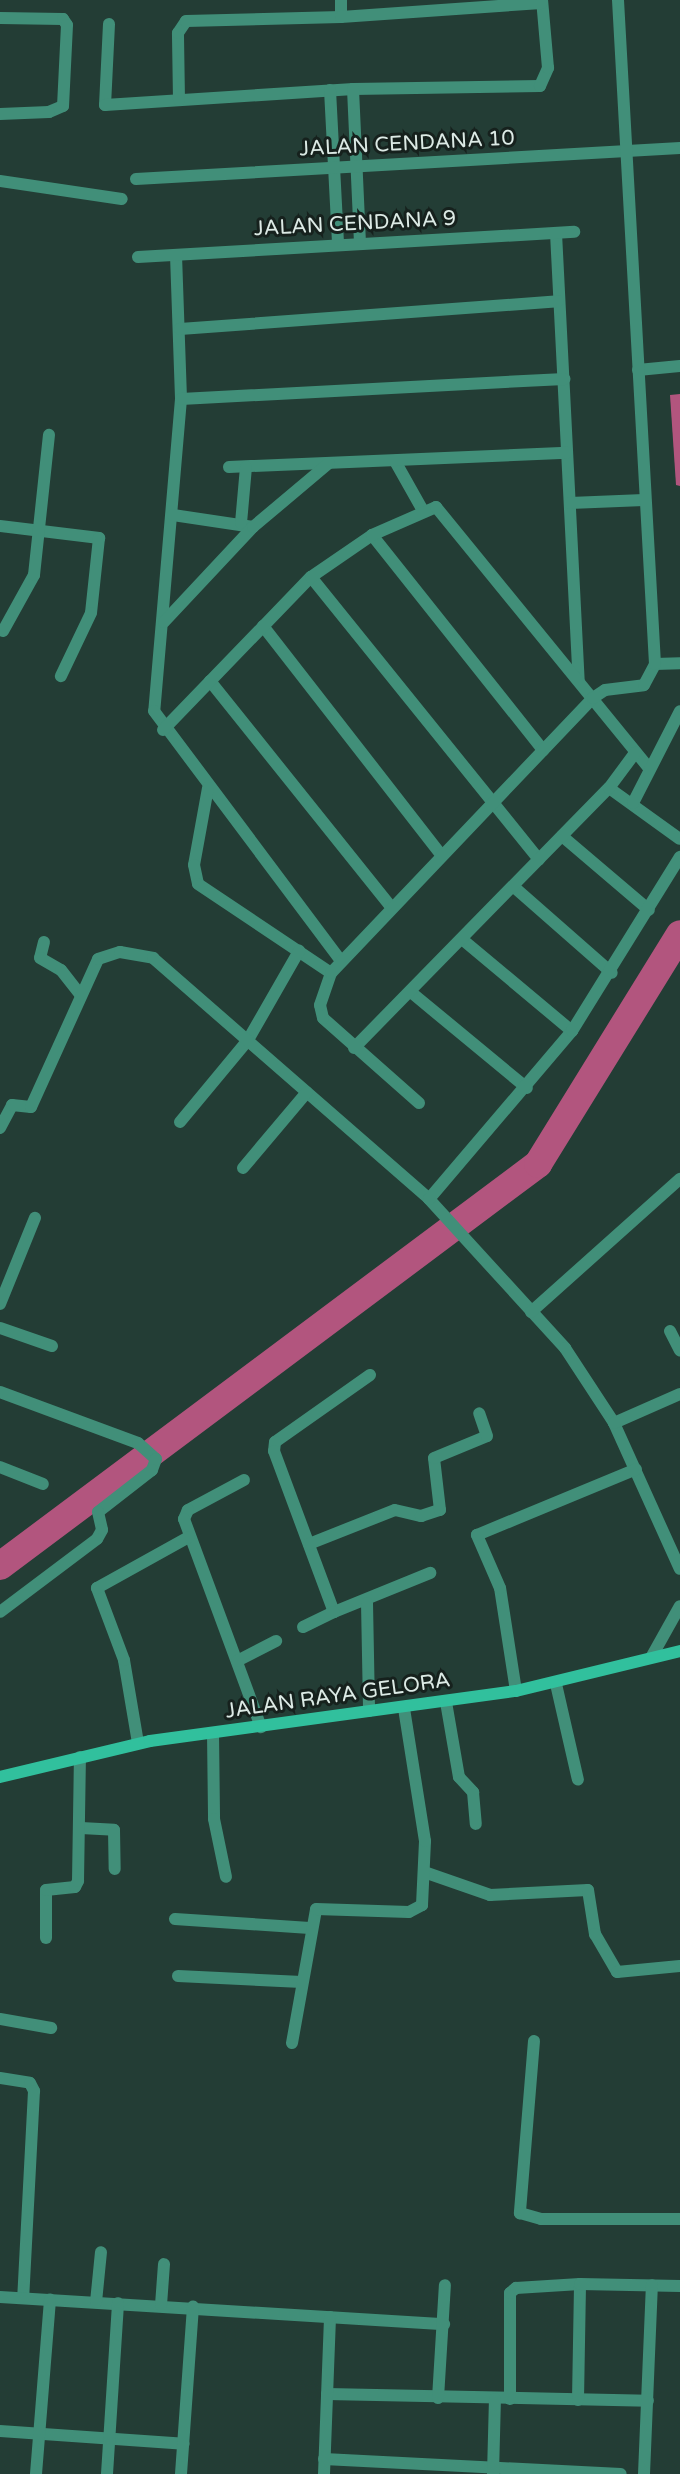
<!DOCTYPE html>
<style>
body{margin:0}
#map{position:relative;width:680px;height:2474px;overflow:hidden;background:#233d35;font-family:"Varela Round",sans-serif}
div>[style]{position:absolute}
.water>*{inset:0;background:#b2557e}
.river>*{height:28px;margin:-14px;padding:0 14px;transform-origin:14px;border-radius:14px;background:#b2557e}
.street>*{height:12px;margin:-6px;padding:0 6px;transform-origin:6px;border-radius:6px;background:#418f79}
.secondary>*{height:12px;margin:-6px;padding:0 6px;transform-origin:6px;border-radius:6px;background:#31c09d}
span{translate:-50% -50%;white-space:nowrap;text-align:center;line-height:1.15;-webkit-text-stroke:6px #16211d;paint-order:stroke}
.street-label{font-size:21px;color:#dceae5}
</style>
<div id="map">
<div class="water">
<i style="clip-path:polygon(680px 394px,680px 486px,676px 485px,670px 395px)"></i>
</div>
<div class="river">
<i style="left:0;top:1566px;width:672px;rotate:-36.77deg"></i>
<i style="left:538px;top:1164px;width:270px;rotate:-58.3deg"></i>
</div>
<div class="street">
<i style="left:341px;top:0;width:17px;rotate:90deg"></i>
<i style="left:0;top:18px;width:63px;rotate:0.9deg"></i>
<i style="left:63px;top:19px;width:7px;rotate:56deg"></i>
<i style="left:67px;top:25px;width:81px;rotate:92.8deg"></i>
<i style="left:63px;top:106px;width:15px;rotate:157deg"></i>
<i style="left:49px;top:112px;width:49px;rotate:177.7deg"></i>
<i style="left:109px;top:24px;width:81px;rotate:92.8deg"></i>
<i style="left:105px;top:105px;width:249px;rotate:-3.7deg"></i>
<i style="left:353px;top:89px;width:187px;rotate:-0.9deg"></i>
<i style="left:540px;top:86px;width:20px;rotate:-66deg"></i>
<i style="left:548px;top:68px;width:68px;rotate:-95deg"></i>
<i style="left:353px;top:89px;width:152px;rotate:87.4deg"></i>
<i style="left:330px;top:90px;width:153px;rotate:87deg"></i>
<i style="left:179px;top:100px;width:67px;rotate:-90.9deg"></i>
<i style="left:178px;top:33px;width:14px;rotate:-56deg"></i>
<i style="left:186px;top:21px;width:155px;rotate:-1.5deg"></i>
<i style="left:341px;top:17px;width:201px;rotate:-4deg"></i>
<i style="left:136px;top:179px;width:545px;rotate:-3.26deg"></i>
<i style="left:0;top:181px;width:123px;rotate:8.4deg"></i>
<i style="left:556px;top:233px;width:448px;rotate:87.1deg"></i>
<i style="left:176px;top:255px;width:144px;rotate:88deg"></i>
<i style="left:181px;top:399px;width:313px;rotate:94.9deg"></i>
<i style="left:154px;top:711px;width:311px;rotate:53.2deg"></i>
<i style="left:138px;top:257px;width:437px;rotate:-3.3deg"></i>
<i style="left:180px;top:329px;width:379px;rotate:-4.2deg"></i>
<i style="left:638px;top:370px;width:42px;rotate:-5.4deg"></i>
<i style="left:181px;top:399px;width:384px;rotate:-3deg"></i>
<i style="left:395px;top:461px;width:55px;rotate:60.6deg"></i>
<i style="left:229px;top:467px;width:338px;rotate:-2.4deg"></i>
<i style="left:570px;top:503px;width:74px;rotate:-2.3deg"></i>
<i style="left:173px;top:515px;width:81px;rotate:8.5deg"></i>
<i style="left:241px;top:523px;width:56px;rotate:-84.9deg"></i>
<i style="left:0;top:526px;width:100px;rotate:6.9deg"></i>
<i style="left:99px;top:538px;width:75px;rotate:96.1deg"></i>
<i style="left:91px;top:613px;width:70px;rotate:115.5deg"></i>
<i style="left:372px;top:535px;width:275px;rotate:51.5deg"></i>
<i style="left:311px;top:577px;width:363px;rotate:51.1deg"></i>
<i style="left:164px;top:622px;width:130px;rotate:-46.9deg"></i>
<i style="left:253px;top:527px;width:99px;rotate:-40.1deg"></i>
<i style="left:263px;top:626px;width:290px;rotate:52.1deg"></i>
<i style="left:3px;top:631px;width:64px;rotate:-61deg"></i>
<i style="left:34px;top:575px;width:141px;rotate:-83.9deg"></i>
<i style="left:655px;top:664px;width:25px;rotate:-2deg"></i>
<i style="left:210px;top:681px;width:290px;rotate:51.3deg"></i>
<i style="left:163px;top:730px;width:213px;rotate:-46deg"></i>
<i style="left:311px;top:577px;width:74px;rotate:-34.5deg"></i>
<i style="left:372px;top:535px;width:70px;rotate:-23.6deg"></i>
<i style="left:436px;top:507px;width:337px;rotate:50.8deg"></i>
<i style="left:208px;top:788px;width:78px;rotate:100.3deg"></i>
<i style="left:194px;top:865px;width:19px;rotate:78deg"></i>
<i style="left:198px;top:884px;width:160px;rotate:33.8deg"></i>
<i style="left:609px;top:788px;width:87px;rotate:35.7deg"></i>
<i style="left:633px;top:803px;width:103px;rotate:-62.9deg"></i>
<i style="left:562px;top:836px;width:114px;rotate:40.4deg"></i>
<i style="left:514px;top:887px;width:130px;rotate:41.3deg"></i>
<i style="left:463px;top:940px;width:142px;rotate:39.9deg"></i>
<i style="left:44px;top:942px;width:16px;rotate:104deg"></i>
<i style="left:40px;top:958px;width:24px;rotate:30deg"></i>
<i style="left:61px;top:970px;width:31px;rotate:52deg"></i>
<i style="left:412px;top:993px;width:149px;rotate:39.6deg"></i>
<i style="left:354px;top:1048px;width:364px;rotate:-45.6deg"></i>
<i style="left:609px;top:788px;width:44px;rotate:-53.4deg"></i>
<i style="left:419px;top:1103px;width:128px;rotate:-138.5deg"></i>
<i style="left:323px;top:1018px;width:13px;rotate:-103deg"></i>
<i style="left:320px;top:1005px;width:34px;rotate:-71deg"></i>
<i style="left:331px;top:973px;width:380px;rotate:-46.4deg"></i>
<i style="left:593px;top:698px;width:14px;rotate:-34deg"></i>
<i style="left:605px;top:690px;width:39px;rotate:-7deg"></i>
<i style="left:644px;top:685px;width:24px;rotate:-62deg"></i>
<i style="left:655px;top:664px;width:665px;rotate:-93.19deg"></i>
<i style="left:180px;top:1122px;width:107px;rotate:-50.3deg"></i>
<i style="left:248px;top:1040px;width:103px;rotate:-60.2deg"></i>
<i style="left:0;top:1128px;width:26px;rotate:-62deg"></i>
<i style="left:12px;top:1105px;width:19px;rotate:6deg"></i>
<i style="left:31px;top:1107px;width:162px;rotate:-65.6deg"></i>
<i style="left:98px;top:959px;width:23px;rotate:-18deg"></i>
<i style="left:120px;top:952px;width:34px;rotate:10deg"></i>
<i style="left:153px;top:958px;width:366px;rotate:41.1deg"></i>
<i style="left:429px;top:1199px;width:202px;rotate:47.6deg"></i>
<i style="left:565px;top:1348px;width:90px;rotate:56.8deg"></i>
<i style="left:614px;top:1423px;width:160px;rotate:65.7deg"></i>
<i style="left:243px;top:1168px;width:99px;rotate:-49.9deg"></i>
<i style="left:429px;top:1199px;width:221px;rotate:-49.6deg"></i>
<i style="left:572px;top:1031px;width:205px;rotate:-58.2deg"></i>
<i style="left:0;top:1304px;width:93px;rotate:-67.9deg"></i>
<i style="left:531px;top:1312px;width:200px;rotate:-41.8deg"></i>
<i style="left:0;top:1328px;width:55px;rotate:19.1deg"></i>
<i style="left:670px;top:1331px;width:22px;rotate:63deg"></i>
<i style="left:370px;top:1375px;width:116px;rotate:144.8deg"></i>
<i style="left:275px;top:1442px;width:9px;rotate:96deg"></i>
<i style="left:274px;top:1451px;width:172px;rotate:69.6deg"></i>
<i style="left:334px;top:1612px;width:104px;rotate:-22.1deg"></i>
<i style="left:0;top:1392px;width:147px;rotate:20.3deg"></i>
<i style="left:138px;top:1443px;width:24px;rotate:42deg"></i>
<i style="left:156px;top:1459px;width:12px;rotate:110deg"></i>
<i style="left:152px;top:1470px;width:68px;rotate:142.1deg"></i>
<i style="left:98px;top:1512px;width:18px;rotate:77deg"></i>
<i style="left:102px;top:1530px;width:10px;rotate:119deg"></i>
<i style="left:97px;top:1539px;width:121px;rotate:143deg"></i>
<i style="left:614px;top:1423px;width:72px;rotate:-23.7deg"></i>
<i style="left:0;top:1467px;width:46px;rotate:21.6deg"></i>
<i style="left:244px;top:1480px;width:64px;rotate:151.8deg"></i>
<i style="left:188px;top:1510px;width:10px;rotate:114deg"></i>
<i style="left:184px;top:1519px;width:222px;rotate:69.7deg"></i>
<i style="left:309px;top:1544px;width:92px;rotate:-21.6deg"></i>
<i style="left:395px;top:1510px;width:27px;rotate:13deg"></i>
<i style="left:421px;top:1516px;width:20px;rotate:-18deg"></i>
<i style="left:440px;top:1510px;width:52px;rotate:-96.6deg"></i>
<i style="left:434px;top:1458px;width:57px;rotate:-22.5deg"></i>
<i style="left:487px;top:1436px;width:24px;rotate:-109deg"></i>
<i style="left:367px;top:1603px;width:108px;rotate:88.9deg"></i>
<i style="left:303px;top:1627px;width:34px;rotate:-26deg"></i>
<i style="left:652px;top:1656px;width:57px;rotate:-60.8deg"></i>
<i style="left:237px;top:1661px;width:44px;rotate:-27.1deg"></i>
<i style="left:556px;top:1684px;width:98px;rotate:77.1deg"></i>
<i style="left:516px;top:1691px;width:104px;rotate:-98.8deg"></i>
<i style="left:500px;top:1588px;width:58px;rotate:-113.5deg"></i>
<i style="left:477px;top:1535px;width:172px;rotate:-22.5deg"></i>
<i style="left:446px;top:1702px;width:76px;rotate:80.2deg"></i>
<i style="left:459px;top:1777px;width:21px;rotate:47deg"></i>
<i style="left:473px;top:1792px;width:32px;rotate:85deg"></i>
<i style="left:213px;top:1733px;width:86px;rotate:89.3deg"></i>
<i style="left:214px;top:1819px;width:59px;rotate:78.3deg"></i>
<i style="left:138px;top:1743px;width:84px;rotate:-99.6deg"></i>
<i style="left:124px;top:1660px;width:77px;rotate:-110.6deg"></i>
<i style="left:97px;top:1588px;width:105px;rotate:-29deg"></i>
<i style="left:81px;top:1828px;width:33px;rotate:3deg"></i>
<i style="left:114px;top:1830px;width:39px;rotate:89deg"></i>
<i style="left:427px;top:1873px;width:67px;rotate:19.2deg"></i>
<i style="left:490px;top:1895px;width:98px;rotate:-2.9deg"></i>
<i style="left:588px;top:1890px;width:45px;rotate:81deg"></i>
<i style="left:595px;top:1934px;width:44px;rotate:59.9deg"></i>
<i style="left:617px;top:1972px;width:63px;rotate:-5.4deg"></i>
<i style="left:175px;top:1919px;width:135px;rotate:3.8deg"></i>
<i style="left:46px;top:1938px;width:48px;rotate:-90deg"></i>
<i style="left:46px;top:1890px;width:29px;rotate:-6deg"></i>
<i style="left:75px;top:1887px;width:7px;rotate:-63deg"></i>
<i style="left:78px;top:1881px;width:124px;rotate:-89.1deg"></i>
<i style="left:178px;top:1976px;width:124px;rotate:2.8deg"></i>
<i style="left:0;top:2019px;width:52px;rotate:10deg"></i>
<i style="left:534px;top:2041px;width:173px;rotate:94.7deg"></i>
<i style="left:520px;top:2213px;width:22px;rotate:16deg"></i>
<i style="left:541px;top:2219px;width:139px"></i>
<i style="left:292px;top:2043px;width:136px;rotate:-79.8deg"></i>
<i style="left:316px;top:1909px;width:93px;rotate:1.8deg"></i>
<i style="left:409px;top:1912px;width:15px;rotate:-28deg"></i>
<i style="left:422px;top:1905px;width:64px;rotate:-87.3deg"></i>
<i style="left:425px;top:1841px;width:135px;rotate:-99deg"></i>
<i style="left:0;top:2078px;width:30px;rotate:9deg"></i>
<i style="left:30px;top:2083px;width:9px;rotate:63deg"></i>
<i style="left:34px;top:2091px;width:207px;rotate:93deg"></i>
<i style="left:0;top:2297px;width:445px;rotate:3.5deg"></i>
<i style="left:96px;top:2302px;width:50px;rotate:-84.3deg"></i>
<i style="left:161px;top:2305px;width:41px;rotate:-85.8deg"></i>
<i style="left:327px;top:2394px;width:321px;rotate:1.2deg"></i>
<i style="left:438px;top:2398px;width:113px;rotate:-86.5deg"></i>
<i style="left:510px;top:2399px;width:106px;rotate:-90deg"></i>
<i style="left:510px;top:2293px;width:8px;rotate:-40deg"></i>
<i style="left:516px;top:2288px;width:64px;rotate:-3.6deg"></i>
<i style="left:578px;top:2400px;width:116px;rotate:-89deg"></i>
<i style="left:580px;top:2284px;width:100px;rotate:1.1deg"></i>
<i style="left:0;top:2431px;width:184px;rotate:4deg"></i>
<i style="left:324px;top:2459px;width:297px;rotate:2.9deg"></i>
<i style="left:36px;top:2474px;width:175px;rotate:-85.4deg"></i>
<i style="left:107px;top:2474px;width:171px;rotate:-86.3deg"></i>
<i style="left:181px;top:2474px;width:168px;rotate:-85.9deg"></i>
<i style="left:324px;top:2474px;width:157px;rotate:-87.8deg"></i>
<i style="left:493px;top:2474px;width:75px;rotate:-88.5deg"></i>
<i style="left:644px;top:2474px;width:189px;rotate:-87.6deg"></i>
</div>
<div class="secondary">
<i style="left:0;top:1777px;width:154px;rotate:-13.5deg"></i>
<i style="left:150px;top:1741px;width:369px;rotate:-7.8deg"></i>
<i style="left:516px;top:1691px;width:169px;rotate:-13.7deg"></i>
</div>
<div class="street-label">
<span style="left:407px;top:144px;rotate:-3deg">JALAN CENDANA 10</span>
<span style="left:355px;top:224px;rotate:-3deg">JALAN CENDANA 9</span>
<span style="left:338px;top:1696px;rotate:-8deg">JALAN RAYA GELORA</span>
</div>
</div>
